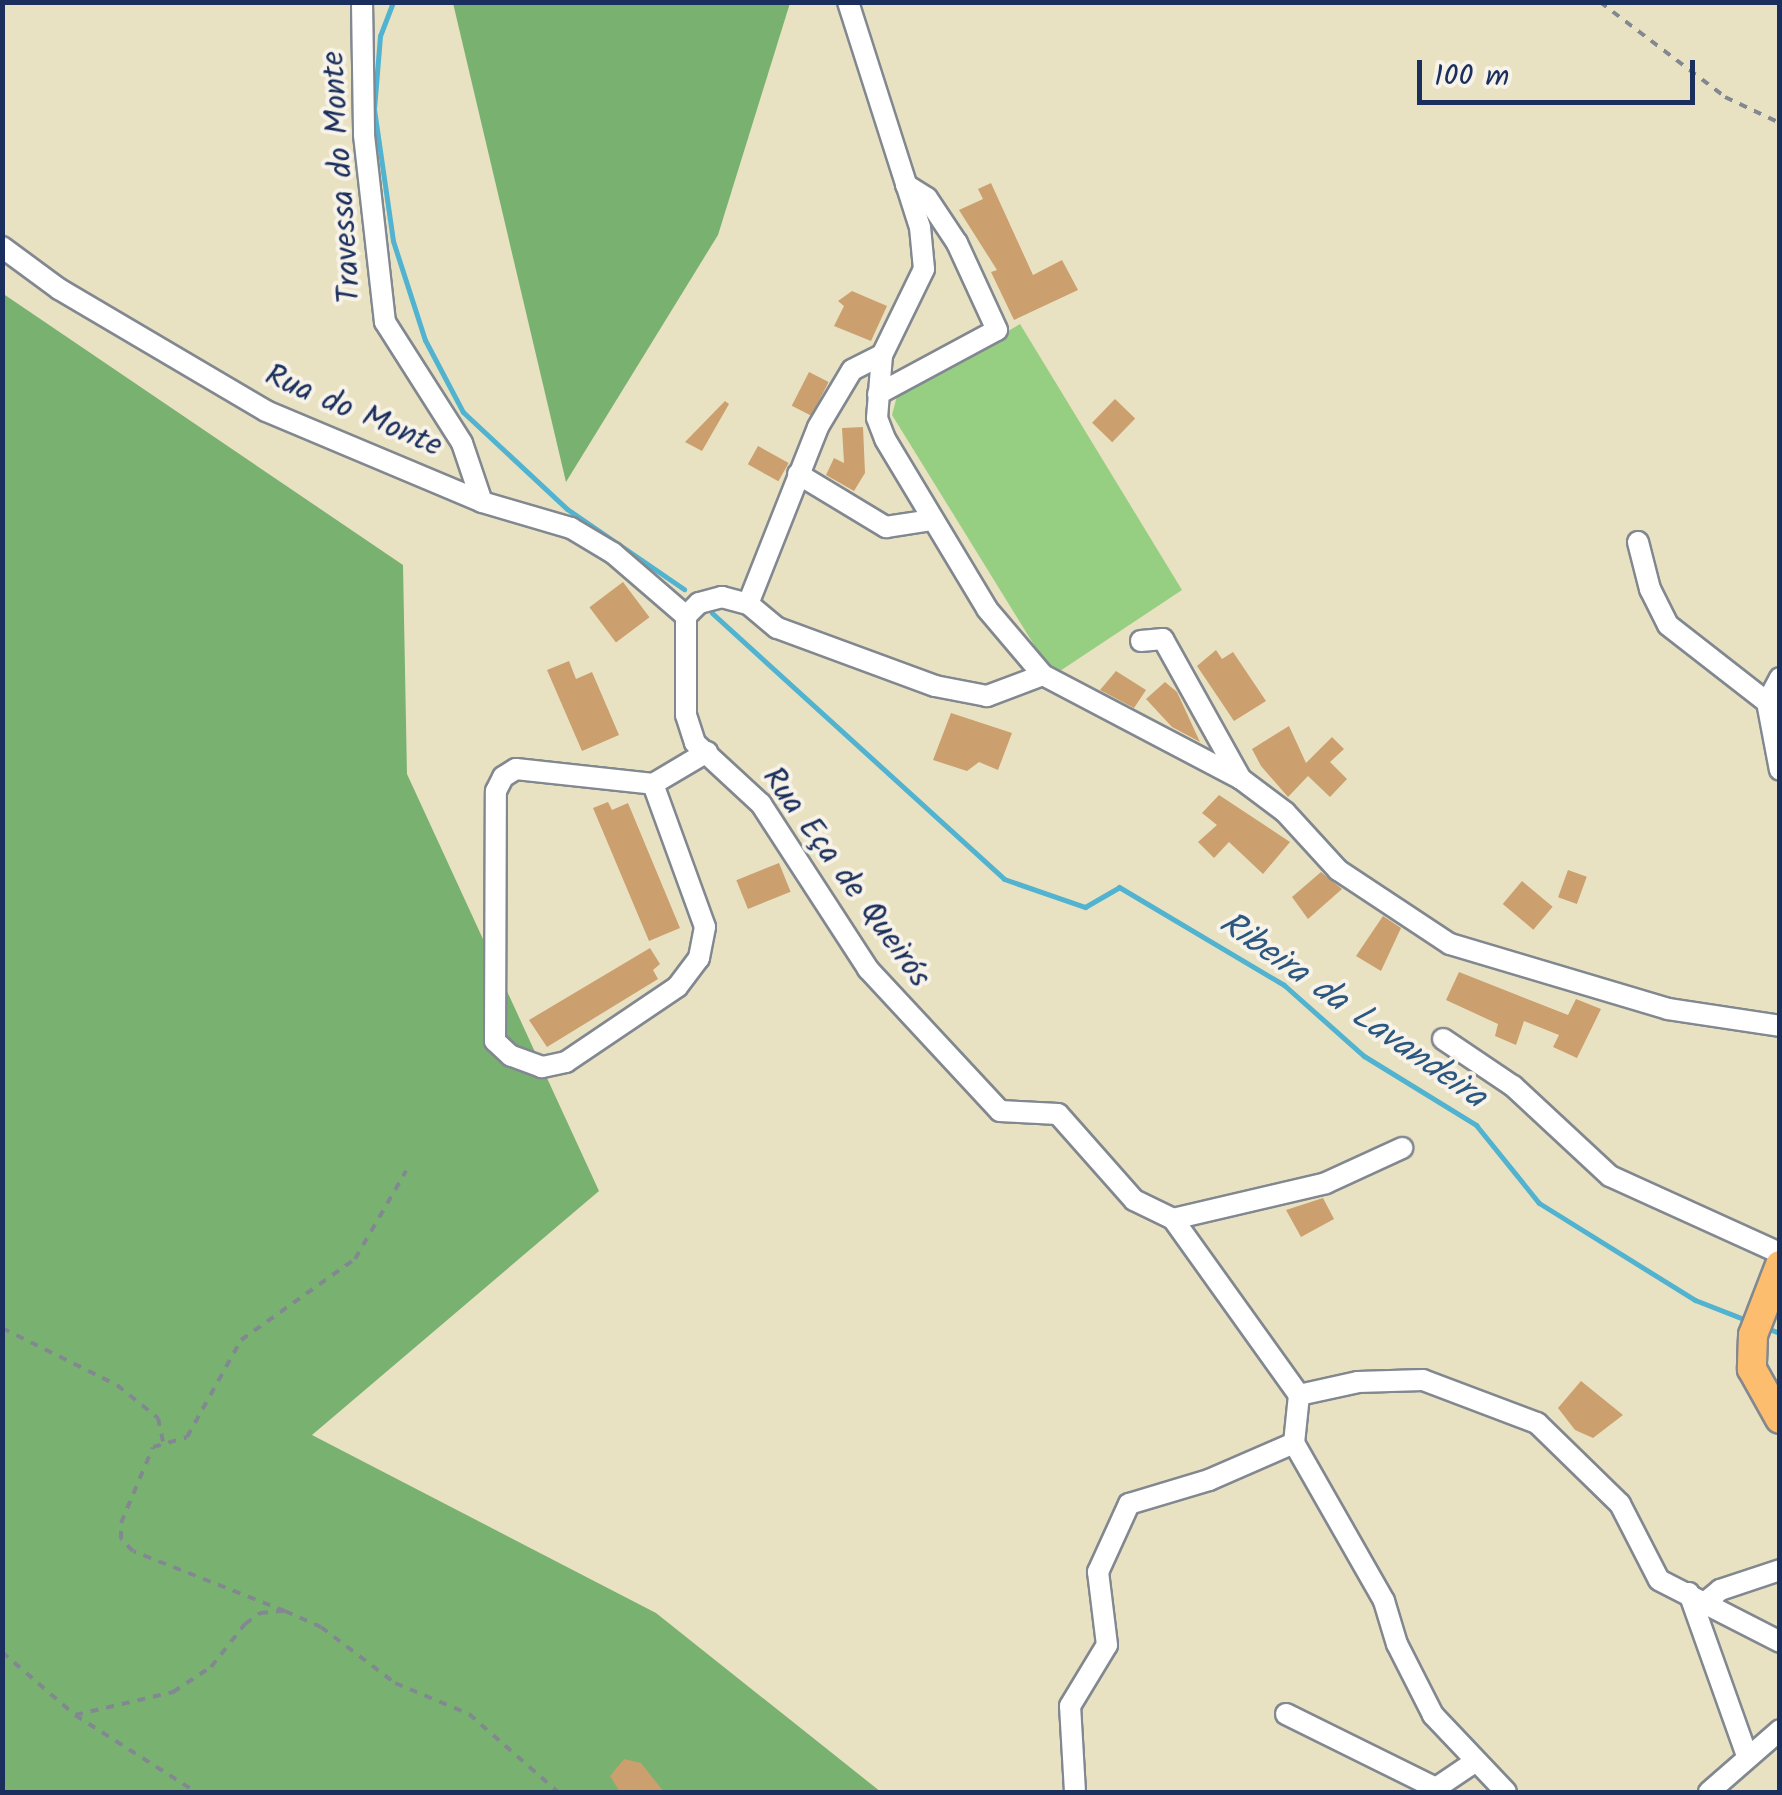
<!DOCTYPE html>
<meta charset="utf-8">
<style>
body{margin:0}
#map{position:relative;width:1782px;height:1795px;overflow:hidden;background:#e9e2c2;font-family:Kalam,sans-serif}
div>[style]{position:absolute}
.green>*{inset:0;background:#97cf82}
.forest>*{inset:0;background:#79b270}
.stream>*{height:5px;margin:-2.5px;padding:0 2.5px;transform-origin:2.5px;border-radius:2.5px;background:#51b3d0}
.building>*{inset:0;background:#cb9f6e;transform-origin:0 0}
.path>*{height:4px;margin-top:-2px;transform-origin:0;background:repeating-linear-gradient(90deg,#828890 0 8px,transparent 0 16px)}
.roads{filter:drop-shadow(2px 0 #828890) drop-shadow(-2px 0 #828890) drop-shadow(0 2px #828890) drop-shadow(0 -2px #828890)}
.minor>*{height:20px;margin:-10px;padding:0 10px;transform-origin:10px;border-radius:10px;background:#fff}
.major>*{height:28px;margin:-14px;padding:0 14px;transform-origin:14px;border-radius:14px;background:#fcbd6f}
span{translate:-50% -50%;white-space:nowrap;text-align:center;line-height:1.15;-webkit-text-stroke:8px #f7f3e8;paint-order:stroke}
.street-label{font-size:32px;color:#1b2f5e}
.water-label{font-size:35px;color:#2b5780;font-style:italic}
.frame{position:absolute;inset:0;border:5px solid #1b2f5e;pointer-events:none}
.scale{position:absolute;left:1417px;top:60px;width:278px;height:45px;box-sizing:border-box;border:5px solid #1b2f5e;border-top:0;padding-left:12px;font-size:30px;line-height:35px;white-space:nowrap;color:#1b2f5e;-webkit-text-stroke:8px #f7f3e8;paint-order:stroke}
</style>
<div id="map">
<div class="green">
<i style="clip-path:polygon(1020px 324px,1182px 590px,1060px 671px,1044px 661px,892px 415px,897px 396px)"></i>
</div>
<div class="forest">
<i style="clip-path:polygon(453px 3px,790px 3px,718px 235px,566px 482px)"></i>
<i style="clip-path:polygon(2px 293px,403px 565px,407px 774px,599px 1191px,312px 1435px,656px 1613px,881px 1792px,3px 1792px)"></i>
</div>
<div class="stream">
<i style="left:393px;top:2px;width:36px;rotate:111deg"></i>
<i style="left:380px;top:36px;width:73px;rotate:94.7deg"></i>
<i style="left:374px;top:109px;width:133px;rotate:81.8deg"></i>
<i style="left:393px;top:241px;width:104px;rotate:72.1deg"></i>
<i style="left:425px;top:340px;width:81px;rotate:62.2deg"></i>
<i style="left:463px;top:412px;width:142px;rotate:43deg"></i>
<i style="left:567px;top:509px;width:142px;rotate:34.4deg"></i>
<i style="left:712px;top:613px;width:395px;rotate:42.3deg"></i>
<i style="left:1004px;top:879px;width:86px;rotate:19.1deg"></i>
<i style="left:1085px;top:907px;width:39px;rotate:-30deg"></i>
<i style="left:1119px;top:887px;width:192px;rotate:30.7deg"></i>
<i style="left:1284px;top:985px;width:107px;rotate:41.6deg"></i>
<i style="left:1364px;top:1056px;width:132px;rotate:31.6deg"></i>
<i style="left:1476px;top:1125px;width:100px;rotate:51.1deg"></i>
<i style="left:1539px;top:1203px;width:184px;rotate:31.9deg"></i>
<i style="left:1695px;top:1300px;width:58px;rotate:21.3deg"></i>
<i style="left:1764px;top:1327px;width:17px;rotate:21deg"></i>
</div>
<div class="building">
<i style="clip-path:polygon(991px 183px,1033px 275px,1062px 260px,1078px 290px,1014px 320px,991px 272px,997px 270px,959px 210px,983px 199px,978px 189px)"></i>
<i style="clip-path:polygon(852px 291px,887px 306px,871px 341px,834px 326px,844px 306px,838px 301px)"></i>
<i style="left:809px;top:372px;width:22px;height:38px;rotate:27deg"></i>
<i style="left:1115px;top:399px;width:28px;height:33px;rotate:44deg"></i>
<i style="clip-path:polygon(725px 401px,729px 404px,702px 451px,685px 442px)"></i>
<i style="clip-path:polygon(863px 427px,865px 473px,854px 491px,826px 475px,834px 458px,844px 463px,842px 428px)"></i>
<i style="left:758px;top:446px;width:35px;height:21px;rotate:29deg"></i>
<i style="left:623px;top:582px;width:44px;height:42px;rotate:53deg"></i>
<i style="clip-path:polygon(1216px 650px,1222px 659px,1233px 652px,1266px 701px,1234px 721px,1197px 666px)"></i>
<i style="clip-path:polygon(569px 661px,576px 679px,592px 672px,619px 735px,582px 751px,547px 670px)"></i>
<i style="clip-path:polygon(1116px 671px,1146px 690px,1134px 708px,1100px 690px)"></i>
<i style="clip-path:polygon(1165px 682px,1177px 692px,1200px 742px,1172px 727px,1146px 699px)"></i>
<i style="clip-path:polygon(951px 713px,1012px 733px,998px 770px,979px 762px,967px 771px,933px 760px)"></i>
<i style="clip-path:polygon(1289px 726px,1306px 763px,1332px 737px,1344px 749px,1330px 762px,1347px 779px,1330px 797px,1308px 776px,1288px 797px,1261px 766px,1252px 749px)"></i>
<i style="clip-path:polygon(1219px 795px,1290px 842px,1263px 874px,1229px 842px,1214px 858px,1198px 842px,1217px 825px,1202px 813px)"></i>
<i style="clip-path:polygon(608px 802px,612px 810px,628px 803px,680px 928px,649px 941px,593px 808px)"></i>
<i style="left:779px;top:863px;width:31px;height:46px;rotate:68deg"></i>
<i style="left:1568px;top:870px;width:20px;height:29px;rotate:20deg"></i>
<i style="clip-path:polygon(1321px 872px,1342px 889px,1308px 919px,1292px 897px)"></i>
<i style="left:1522px;top:881px;width:40px;height:30px;rotate:40deg"></i>
<i style="clip-path:polygon(1383px 916px,1401px 928px,1381px 971px,1356px 956px)"></i>
<i style="clip-path:polygon(650px 948px,660px 964px,653px 970px,658px 979px,547px 1047px,529px 1020px)"></i>
<i style="clip-path:polygon(1459px 972px,1568px 1015px,1576px 999px,1601px 1009px,1577px 1058px,1553px 1047px,1559px 1035px,1524px 1021px,1516px 1045px,1495px 1036px,1498px 1024px,1446px 1000px)"></i>
<i style="clip-path:polygon(1323px 1198px,1334px 1219px,1301px 1237px,1286px 1210px)"></i>
<i style="clip-path:polygon(1581px 1381px,1623px 1415px,1593px 1438px,1575px 1430px,1558px 1408px)"></i>
<i style="clip-path:polygon(624px 1759px,641px 1763px,664px 1792px,620px 1792px,610px 1776px)"></i>
</div>
<div class="path">
<i style="left:1600px;top:2px;width:157px;rotate:37.2deg"></i>
<i style="left:1725px;top:97px;width:61px;rotate:25.3deg"></i>
<i style="left:2px;top:1328px;width:128px;rotate:26.4deg"></i>
<i style="left:117px;top:1385px;width:53px;rotate:38.8deg"></i>
<i style="left:158px;top:1418px;width:25px;rotate:78deg"></i>
<i style="left:285px;top:1611px;width:163px;rotate:-158.5deg"></i>
<i style="left:133px;top:1551px;width:17px;rotate:-135deg"></i>
<i style="left:121px;top:1539px;width:16px;rotate:-90deg"></i>
<i style="left:121px;top:1523px;width:82px;rotate:-67.2deg"></i>
<i style="left:153px;top:1447px;width:35px;rotate:-16deg"></i>
<i style="left:187px;top:1437px;width:111px;rotate:-60.9deg"></i>
<i style="left:241px;top:1340px;width:140px;rotate:-35.4deg"></i>
<i style="left:355px;top:1259px;width:102px;rotate:-59.9deg"></i>
<i style="left:2px;top:1652px;width:96px;rotate:40.8deg"></i>
<i style="left:75px;top:1715px;width:143px;rotate:32.5deg"></i>
<i style="left:75px;top:1715px;width:101px;rotate:-13.2deg"></i>
<i style="left:173px;top:1692px;width:45px;rotate:-33.3deg"></i>
<i style="left:211px;top:1667px;width:55px;rotate:-51.7deg"></i>
<i style="left:245px;top:1624px;width:19px;rotate:-36deg"></i>
<i style="left:260px;top:1613px;width:25px;rotate:-5deg"></i>
<i style="left:285px;top:1611px;width:39px;rotate:24deg"></i>
<i style="left:321px;top:1627px;width:93px;rotate:37.1deg"></i>
<i style="left:395px;top:1683px;width:80px;rotate:22.7deg"></i>
<i style="left:469px;top:1714px;width:118px;rotate:41.2deg"></i>
</div>
<div class="roads">
<div class="minor">
<i style="left:362px;top:2px;width:133px;rotate:89.1deg"></i>
<i style="left:364px;top:135px;width:188px;rotate:83.6deg"></i>
<i style="left:385px;top:322px;width:143px;rotate:57.5deg"></i>
<i style="left:462px;top:443px;width:62px;rotate:71.3deg"></i>
<i style="left:848px;top:2px;width:236px;rotate:72.3deg"></i>
<i style="left:920px;top:227px;width:42px;rotate:84.6deg"></i>
<i style="left:924px;top:269px;width:96px;rotate:116deg"></i>
<i style="left:882px;top:355px;width:63px;rotate:94.5deg"></i>
<i style="left:877px;top:418px;width:22px;rotate:69deg"></i>
<i style="left:885px;top:439px;width:198px;rotate:59deg"></i>
<i style="left:987px;top:609px;width:87px;rotate:49.7deg"></i>
<i style="left:1043px;top:675px;width:224px;rotate:27.7deg"></i>
<i style="left:2px;top:247px;width:71px;rotate:36.4deg"></i>
<i style="left:59px;top:289px;width:240px;rotate:30.5deg"></i>
<i style="left:266px;top:411px;width:234px;rotate:22.8deg"></i>
<i style="left:482px;top:502px;width:93px;rotate:16.3deg"></i>
<i style="left:571px;top:528px;width:49px;rotate:30.8deg"></i>
<i style="left:613px;top:553px;width:96px;rotate:40.8deg"></i>
<i style="left:878px;top:394px;width:135px;rotate:-28.3deg"></i>
<i style="left:997px;top:330px;width:96px;rotate:-114.7deg"></i>
<i style="left:957px;top:243px;width:54px;rotate:-123.7deg"></i>
<i style="left:927px;top:198px;width:25px;rotate:-148deg"></i>
<i style="left:798px;top:474px;width:103px;rotate:31.1deg"></i>
<i style="left:886px;top:527px;width:47px;rotate:-8.7deg"></i>
<i style="left:1638px;top:542px;width:49px;rotate:75.7deg"></i>
<i style="left:1650px;top:589px;width:40px;rotate:63.4deg"></i>
<i style="left:1668px;top:625px;width:125px;rotate:37.9deg"></i>
<i style="left:748px;top:604px;width:190px;rotate:-68.4deg"></i>
<i style="left:818px;top:427px;width:66px;rotate:-59.2deg"></i>
<i style="left:852px;top:370px;width:34px;rotate:-27deg"></i>
<i style="left:1141px;top:641px;width:22px;rotate:-5deg"></i>
<i style="left:1163px;top:639px;width:160px;rotate:60.9deg"></i>
<i style="left:1241px;top:779px;width:55px;rotate:36.9deg"></i>
<i style="left:1285px;top:812px;width:79px;rotate:47.6deg"></i>
<i style="left:1338px;top:870px;width:134px;rotate:33.5deg"></i>
<i style="left:1450px;top:944px;width:227px;rotate:16.6deg"></i>
<i style="left:1668px;top:1009px;width:113px;rotate:8.6deg"></i>
<i style="left:1043px;top:675px;width:60px;rotate:159.4deg"></i>
<i style="left:987px;top:696px;width:53px;rotate:-169.1deg"></i>
<i style="left:935px;top:686px;width:168px;rotate:-159.8deg"></i>
<i style="left:777px;top:628px;width:38px;rotate:-140deg"></i>
<i style="left:748px;top:604px;width:27px;rotate:-165deg"></i>
<i style="left:722px;top:597px;width:24px;rotate:165deg"></i>
<i style="left:699px;top:603px;width:18px;rotate:135deg"></i>
<i style="left:686px;top:616px;width:99px;rotate:90deg"></i>
<i style="left:686px;top:715px;width:29px;rotate:72deg"></i>
<i style="left:695px;top:743px;width:90px;rotate:42.7deg"></i>
<i style="left:761px;top:804px;width:197px;rotate:57deg"></i>
<i style="left:868px;top:969px;width:194px;rotate:47.1deg"></i>
<i style="left:1000px;top:1111px;width:58px;rotate:3deg"></i>
<i style="left:1058px;top:1114px;width:115px;rotate:48.5deg"></i>
<i style="left:1134px;top:1200px;width:43px;rotate:26deg"></i>
<i style="left:1173px;top:1219px;width:216px;rotate:54.4deg"></i>
<i style="left:1780px;top:678px;width:27px;rotate:118deg"></i>
<i style="left:1767px;top:702px;width:69px;rotate:79.2deg"></i>
<i style="left:653px;top:784px;width:152px;rotate:70deg"></i>
<i style="left:705px;top:927px;width:32px;rotate:101deg"></i>
<i style="left:699px;top:958px;width:36px;rotate:127deg"></i>
<i style="left:677px;top:987px;width:134px;rotate:146deg"></i>
<i style="left:566px;top:1062px;width:25px;rotate:168deg"></i>
<i style="left:542px;top:1067px;width:33px;rotate:-160deg"></i>
<i style="left:511px;top:1056px;width:22px;rotate:-137deg"></i>
<i style="left:495px;top:1041px;width:250px;rotate:-89.8deg"></i>
<i style="left:496px;top:791px;width:16px;rotate:-63deg"></i>
<i style="left:503px;top:777px;width:15px;rotate:-32deg"></i>
<i style="left:516px;top:769px;width:138px;rotate:6.2deg"></i>
<i style="left:653px;top:784px;width:63px;rotate:-30.7deg"></i>
<i style="left:1443px;top:1039px;width:84px;rotate:33.9deg"></i>
<i style="left:1513px;top:1086px;width:132px;rotate:42.9deg"></i>
<i style="left:1610px;top:1176px;width:187px;rotate:24.4deg"></i>
<i style="left:1173px;top:1219px;width:157px;rotate:-13.2deg"></i>
<i style="left:1326px;top:1183px;width:84px;rotate:-24.7deg"></i>
<i style="left:1299px;top:1395px;width:60px;rotate:-12.4deg"></i>
<i style="left:1358px;top:1382px;width:65px;rotate:-1.8deg"></i>
<i style="left:1423px;top:1380px;width:122px;rotate:20.7deg"></i>
<i style="left:1537px;top:1423px;width:116px;rotate:44.3deg"></i>
<i style="left:1620px;top:1504px;width:85px;rotate:62.8deg"></i>
<i style="left:1659px;top:1580px;width:136px;rotate:27.1deg"></i>
<i style="left:1299px;top:1395px;width:48px;rotate:95.9deg"></i>
<i style="left:1294px;top:1443px;width:182px;rotate:60.3deg"></i>
<i style="left:1384px;top:1601px;width:45px;rotate:73.2deg"></i>
<i style="left:1397px;top:1644px;width:80px;rotate:63.1deg"></i>
<i style="left:1433px;top:1715px;width:106px;rotate:46.5deg"></i>
<i style="left:1689px;top:1593px;width:173px;rotate:70.4deg"></i>
<i style="left:1707px;top:1601px;width:17px;rotate:-40deg"></i>
<i style="left:1720px;top:1590px;width:63px;rotate:-18.4deg"></i>
<i style="left:1286px;top:1714px;width:167px;rotate:26.3deg"></i>
<i style="left:1436px;top:1788px;width:45px;rotate:-34deg"></i>
<i style="left:1075px;top:1792px;width:86px;rotate:-93.3deg"></i>
<i style="left:1070px;top:1706px;width:71px;rotate:-58.8deg"></i>
<i style="left:1107px;top:1645px;width:74px;rotate:-97deg"></i>
<i style="left:1098px;top:1572px;width:75px;rotate:-65.5deg"></i>
<i style="left:1129px;top:1504px;width:84px;rotate:-16.7deg"></i>
<i style="left:1209px;top:1480px;width:93px;rotate:-23.5deg"></i>
<i style="left:1709px;top:1792px;width:94px;rotate:-41.1deg"></i>
</div>
<div class="major">
<i style="left:1780px;top:1265px;width:75px;rotate:111.1deg"></i>
<i style="left:1753px;top:1335px;width:34px;rotate:92deg"></i>
<i style="left:1752px;top:1369px;width:57px;rotate:60.8deg"></i>
</div>
</div>
<div class="street-label">
<span style="left:343px;top:177px;rotate:-94deg">Travessa do Monte</span>
<span style="left:353px;top:412px;rotate:23deg">Rua do Monte</span>
<span style="left:845px;top:878px;rotate:54deg">Rua Eça de Queirós</span>
</div>
<div class="water-label">
<span style="left:1352px;top:1011px;rotate:35deg">Ribeira da Lavandeira</span>
</div>
<div class="frame"></div>
<div class="scale">100 m</div>
</div>
